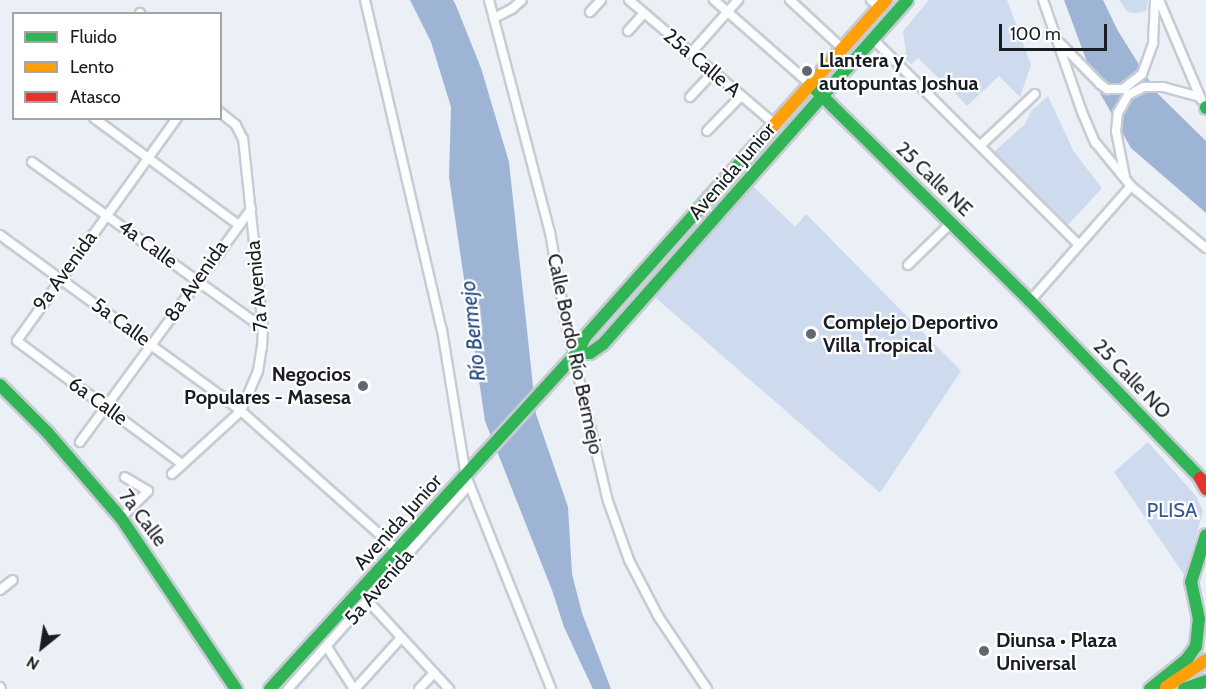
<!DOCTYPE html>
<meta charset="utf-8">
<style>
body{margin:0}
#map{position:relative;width:1206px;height:689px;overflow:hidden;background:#ebeff6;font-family:Cabin,sans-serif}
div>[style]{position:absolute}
.green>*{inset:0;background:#cedbee}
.water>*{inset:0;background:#9eb4d5}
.roads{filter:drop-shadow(2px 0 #c7ccd3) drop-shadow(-2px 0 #c7ccd3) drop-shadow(0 2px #c7ccd3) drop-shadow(0 -2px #c7ccd3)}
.street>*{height:8px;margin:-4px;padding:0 4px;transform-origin:4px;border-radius:4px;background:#fcfdfe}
.fast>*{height:12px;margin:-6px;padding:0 6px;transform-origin:6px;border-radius:6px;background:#30b455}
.slow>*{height:12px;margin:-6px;padding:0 6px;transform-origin:6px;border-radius:6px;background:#ff9f0a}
.jam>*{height:12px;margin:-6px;padding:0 6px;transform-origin:6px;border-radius:6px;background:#e5322d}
.dots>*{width:16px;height:16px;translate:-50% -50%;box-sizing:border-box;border:3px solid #fff;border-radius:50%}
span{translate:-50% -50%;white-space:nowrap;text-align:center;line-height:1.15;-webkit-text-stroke:4.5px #fff;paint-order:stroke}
.poi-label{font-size:20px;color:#181d24;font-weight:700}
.left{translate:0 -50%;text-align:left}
.right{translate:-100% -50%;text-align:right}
.street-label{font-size:20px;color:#181d24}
.park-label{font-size:20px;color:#325791}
.water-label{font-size:21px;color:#234880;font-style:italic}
.legend{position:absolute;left:12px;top:12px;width:210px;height:108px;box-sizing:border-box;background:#fff;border:2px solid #a3a5a7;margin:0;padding:8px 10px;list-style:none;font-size:18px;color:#181d24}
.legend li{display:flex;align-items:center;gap:12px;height:30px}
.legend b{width:30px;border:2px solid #a3a5a7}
.north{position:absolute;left:12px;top:617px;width:60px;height:60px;-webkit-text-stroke:4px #fff;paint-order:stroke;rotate:210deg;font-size:16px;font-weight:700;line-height:24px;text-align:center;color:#181d24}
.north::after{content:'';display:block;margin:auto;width:21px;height:27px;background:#181d24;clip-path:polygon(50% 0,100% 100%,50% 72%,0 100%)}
.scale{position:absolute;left:999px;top:24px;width:108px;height:27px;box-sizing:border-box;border:3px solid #181d24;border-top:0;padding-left:8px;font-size:18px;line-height:21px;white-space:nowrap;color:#181d24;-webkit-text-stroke:4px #fff;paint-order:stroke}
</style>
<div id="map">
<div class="green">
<i style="clip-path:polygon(929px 0,1007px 0,1031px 65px,1020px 97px,999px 76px,967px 106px,952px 90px,955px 84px,949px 76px,943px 82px,918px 58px,911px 64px,903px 57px,906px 53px,903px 31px)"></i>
<i style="clip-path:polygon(1119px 0,1148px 0,1146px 11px,1137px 13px,1128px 12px)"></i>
<i style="clip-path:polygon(1048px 96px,1074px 152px,1102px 188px,1068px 225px,994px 152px,1025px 124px,1031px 111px)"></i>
<i style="clip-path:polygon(753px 186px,795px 227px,806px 214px,961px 371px,880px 493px,656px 298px)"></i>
<i style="clip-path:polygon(1148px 442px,1196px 496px,1203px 511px,1185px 576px,1114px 472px)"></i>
</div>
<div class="water">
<i style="clip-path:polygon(410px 0,453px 0,455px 3px,481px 68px,509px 162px,536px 414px,568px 507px,572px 574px,582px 613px,611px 689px,593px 689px,584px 670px,564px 627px,552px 590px,485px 421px,449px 177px,451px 107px,431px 42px)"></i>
<i style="clip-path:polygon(1064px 0,1103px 0,1118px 31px,1157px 93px,1206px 141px,1206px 213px,1131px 148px,1096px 86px)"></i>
</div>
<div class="roads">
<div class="street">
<i style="left:365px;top:0;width:339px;rotate:76.9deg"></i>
<i style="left:442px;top:330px;width:148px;rotate:80.7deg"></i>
<i style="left:466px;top:476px;width:229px;rotate:68.2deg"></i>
<i style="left:489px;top:0;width:240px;rotate:75.3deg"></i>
<i style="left:550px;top:232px;width:93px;rotate:80.1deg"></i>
<i style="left:566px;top:324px;width:182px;rotate:76.7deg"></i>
<i style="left:608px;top:501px;width:63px;rotate:70.4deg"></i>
<i style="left:629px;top:560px;width:63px;rotate:62.6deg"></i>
<i style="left:658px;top:616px;width:88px;rotate:56.1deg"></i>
<i style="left:629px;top:0;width:193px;rotate:40.4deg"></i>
<i style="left:714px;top:0;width:129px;rotate:41.2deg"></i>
<i style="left:790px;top:0;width:72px;rotate:42.8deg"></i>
<i style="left:871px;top:0;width:11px;rotate:41deg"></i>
<i style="left:1043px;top:0;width:119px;rotate:70.8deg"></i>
<i style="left:1082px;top:112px;width:33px;rotate:67deg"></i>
<i style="left:1095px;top:142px;width:57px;rotate:50.7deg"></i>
<i style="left:1131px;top:186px;width:97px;rotate:39.6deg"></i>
<i style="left:1159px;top:0;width:108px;rotate:67deg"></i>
<i style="left:590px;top:12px;width:16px;rotate:-47deg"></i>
<i style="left:140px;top:13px;width:1px;rotate:45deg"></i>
<i style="left:494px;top:18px;width:20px;rotate:-27deg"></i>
<i style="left:512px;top:9px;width:13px;rotate:-42deg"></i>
<i style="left:628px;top:31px;width:24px;rotate:-48deg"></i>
<i style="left:873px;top:39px;width:291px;rotate:45deg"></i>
<i style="left:1061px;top:44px;width:56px;rotate:45.7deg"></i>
<i style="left:1100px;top:84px;width:9px;rotate:36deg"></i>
<i style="left:1107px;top:89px;width:16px"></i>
<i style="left:1123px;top:89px;width:24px;rotate:-38deg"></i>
<i style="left:1142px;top:74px;width:33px;rotate:-70deg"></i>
<i style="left:1153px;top:43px;width:43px;rotate:-87.3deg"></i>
<i style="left:691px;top:53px;width:71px;rotate:-48.4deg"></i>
<i style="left:690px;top:97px;width:34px;rotate:-47deg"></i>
<i style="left:94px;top:118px;width:178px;rotate:36.5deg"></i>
<i style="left:177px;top:118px;width:274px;rotate:125.7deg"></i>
<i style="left:17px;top:341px;width:206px;rotate:36.7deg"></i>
<i style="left:707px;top:131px;width:49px;rotate:-45.8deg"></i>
<i style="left:981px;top:145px;width:74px;rotate:-43.4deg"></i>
<i style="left:32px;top:162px;width:284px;rotate:35.7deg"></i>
<i style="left:1125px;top:177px;width:47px;rotate:-101.1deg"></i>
<i style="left:1116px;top:131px;width:18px;rotate:-84deg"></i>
<i style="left:1118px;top:113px;width:21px;rotate:-61deg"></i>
<i style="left:1128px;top:95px;width:18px;rotate:-27deg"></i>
<i style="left:1144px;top:87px;width:19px"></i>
<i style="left:1163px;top:87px;width:38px;rotate:15deg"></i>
<i style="left:0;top:235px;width:298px;rotate:36.1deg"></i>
<i style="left:241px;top:411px;width:210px;rotate:41.7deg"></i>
<i style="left:908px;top:265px;width:60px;rotate:-44.3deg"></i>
<i style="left:1030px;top:301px;width:153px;rotate:-48.7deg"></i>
<i style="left:80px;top:442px;width:289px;rotate:-53.7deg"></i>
<i style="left:172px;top:474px;width:93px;rotate:-42.4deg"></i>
<i style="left:241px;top:411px;width:43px;rotate:-67deg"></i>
<i style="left:258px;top:371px;width:24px;rotate:-81deg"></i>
<i style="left:262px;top:347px;width:19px;rotate:-87deg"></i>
<i style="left:263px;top:328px;width:190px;rotate:-96deg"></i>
<i style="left:243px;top:139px;width:16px;rotate:-117deg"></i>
<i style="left:236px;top:125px;width:21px;rotate:-141deg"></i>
<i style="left:121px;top:518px;width:38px;rotate:-45deg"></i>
<i style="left:148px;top:491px;width:27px;rotate:-149deg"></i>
<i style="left:0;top:590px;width:16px;rotate:-38deg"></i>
<i style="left:367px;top:600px;width:121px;rotate:47.3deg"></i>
<i style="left:327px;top:647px;width:50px;rotate:57.3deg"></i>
<i style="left:0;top:687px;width:2px;rotate:63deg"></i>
<i style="left:288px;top:689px;width:273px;rotate:-48.4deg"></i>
<i style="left:355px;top:689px;width:69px;rotate:-48deg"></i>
<i style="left:419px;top:689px;width:22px;rotate:-47deg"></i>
</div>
<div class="fast">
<i style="left:811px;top:85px;width:308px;rotate:44.6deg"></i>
<i style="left:1030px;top:301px;width:252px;rotate:46.1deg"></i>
<i style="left:1206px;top:107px;width:1px;rotate:90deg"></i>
<i style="left:577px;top:353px;width:13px"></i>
<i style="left:590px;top:353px;width:16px;rotate:-35deg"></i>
<i style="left:603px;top:344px;width:459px;rotate:-48.5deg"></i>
<i style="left:0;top:385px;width:66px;rotate:45deg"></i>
<i style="left:47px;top:432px;width:113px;rotate:49.3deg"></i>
<i style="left:121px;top:518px;width:206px;rotate:56.1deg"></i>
<i style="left:270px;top:689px;width:455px;rotate:-47.6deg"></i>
<i style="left:577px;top:353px;width:18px;rotate:-63deg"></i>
<i style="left:585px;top:337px;width:283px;rotate:-48.3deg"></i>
<i style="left:1150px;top:689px;width:48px;rotate:-39deg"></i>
<i style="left:1187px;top:659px;width:16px;rotate:-55deg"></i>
<i style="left:1196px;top:646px;width:27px;rotate:-84deg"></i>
<i style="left:1199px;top:619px;width:38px;rotate:-102deg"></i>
<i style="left:1191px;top:582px;width:49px;rotate:-72.3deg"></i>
<i style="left:1184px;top:689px;width:23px;rotate:-20deg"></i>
</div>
<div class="slow">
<i style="left:773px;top:126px;width:169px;rotate:-48.1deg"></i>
<i style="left:1166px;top:687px;width:48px;rotate:-34deg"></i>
</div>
<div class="jam">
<i style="left:1200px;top:478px;width:13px;rotate:61deg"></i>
</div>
</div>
<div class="dots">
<i style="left:807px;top:71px;background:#62666e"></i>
<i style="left:811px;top:334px;background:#62666e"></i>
<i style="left:363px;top:386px;background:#62666e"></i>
<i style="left:984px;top:651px;background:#62666e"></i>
</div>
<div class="poi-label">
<span class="left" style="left:819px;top:72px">Llantera y<br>autopuntas Joshua</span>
<span class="left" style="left:823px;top:334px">Complejo Deportivo<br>Villa Tropical</span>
<span class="right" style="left:351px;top:386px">Negocios<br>Populares - Masesa</span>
<span class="left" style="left:996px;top:652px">Diunsa • Plaza<br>Universal</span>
</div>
<div class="street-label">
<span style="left:702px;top:63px;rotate:40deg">25a Calle A</span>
<span style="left:732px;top:171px;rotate:-49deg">Avenida Junior</span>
<span style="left:934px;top:179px;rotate:44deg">25 Calle NE</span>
<span style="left:148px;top:244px;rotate:36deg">4a Calle</span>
<span style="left:65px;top:271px;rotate:-54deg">9a Avenida</span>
<span style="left:196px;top:281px;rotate:-55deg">8a Avenida</span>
<span style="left:257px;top:286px;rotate:-95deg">7a Avenida</span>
<span style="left:121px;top:322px;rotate:36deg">5a Calle</span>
<span style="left:575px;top:354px;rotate:78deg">Calle Bordo Río Bermejo</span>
<span style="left:1132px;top:379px;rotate:46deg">25 Calle NO</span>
<span style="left:98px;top:401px;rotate:36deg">6a Calle</span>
<span style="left:143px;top:518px;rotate:53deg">7a Calle</span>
<span style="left:398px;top:522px;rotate:-48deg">Avenida Junior</span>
<span style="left:379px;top:587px;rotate:-49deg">5a Avenida</span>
</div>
<div class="park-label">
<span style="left:1172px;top:510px">PLISA</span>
</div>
<div class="water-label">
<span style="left:473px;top:331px;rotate:-96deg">Río Bermejo</span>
</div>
<ul class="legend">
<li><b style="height:8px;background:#30b455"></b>Fluido</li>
<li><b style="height:8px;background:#ff9f0a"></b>Lento</li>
<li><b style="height:8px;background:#e5322d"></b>Atasco</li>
</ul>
<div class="north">N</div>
<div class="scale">100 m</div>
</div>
